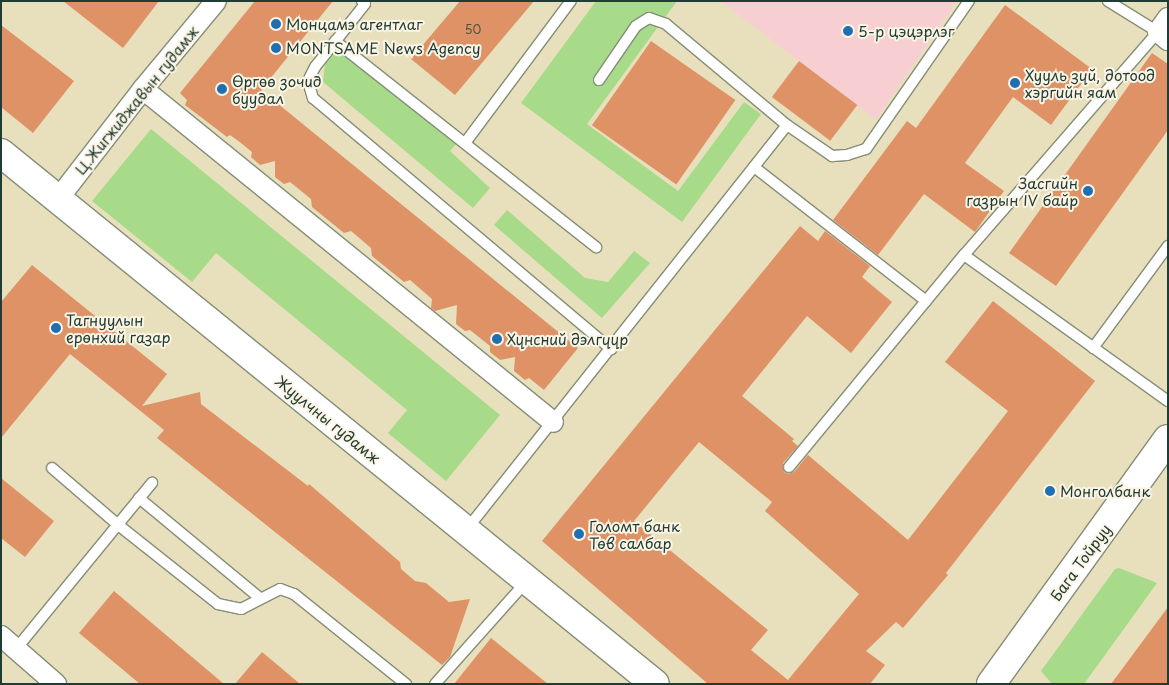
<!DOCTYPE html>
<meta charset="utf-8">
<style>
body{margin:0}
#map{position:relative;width:1169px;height:685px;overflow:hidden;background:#e8e0bc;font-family:"Playpen Sans",sans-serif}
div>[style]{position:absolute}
.built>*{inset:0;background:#f7cfd3}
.green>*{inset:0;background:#a7db8a}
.building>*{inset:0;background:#de9266;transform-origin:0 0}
.roads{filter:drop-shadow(1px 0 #848e78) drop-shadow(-1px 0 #848e78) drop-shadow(0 1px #848e78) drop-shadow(0 -1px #848e78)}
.lane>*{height:10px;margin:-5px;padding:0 5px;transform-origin:5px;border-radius:5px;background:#fff}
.street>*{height:20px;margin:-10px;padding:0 10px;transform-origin:10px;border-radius:10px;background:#fff}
.secondary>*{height:28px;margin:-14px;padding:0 14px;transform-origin:14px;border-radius:14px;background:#fff}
.dots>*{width:14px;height:14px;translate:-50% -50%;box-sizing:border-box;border:2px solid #fcf5e5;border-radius:50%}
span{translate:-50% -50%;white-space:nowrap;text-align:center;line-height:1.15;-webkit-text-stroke:4px #fcf5e5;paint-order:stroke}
.number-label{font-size:12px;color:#4f5240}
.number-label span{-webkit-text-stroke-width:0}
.poi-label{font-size:15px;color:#1f3d34}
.left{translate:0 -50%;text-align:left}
.right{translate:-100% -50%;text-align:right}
.street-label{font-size:15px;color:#1f3d34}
.frame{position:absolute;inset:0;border:2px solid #1f3d34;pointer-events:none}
</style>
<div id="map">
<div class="built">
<i style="clip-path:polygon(720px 1px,957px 1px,876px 120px)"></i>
</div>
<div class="green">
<i style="clip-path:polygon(596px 1px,677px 1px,587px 124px,678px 191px,744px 102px,761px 114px,682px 222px,521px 103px)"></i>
<i style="clip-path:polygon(341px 43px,457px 143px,450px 151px,490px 188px,473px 208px,323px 82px,325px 65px)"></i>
<i style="clip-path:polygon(151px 129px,500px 415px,446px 481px,388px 433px,407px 410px,216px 253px,192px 282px,92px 201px)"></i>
<i style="clip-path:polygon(507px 210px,585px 278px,608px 282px,634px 251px,650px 263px,602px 318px,494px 225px)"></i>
<i style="clip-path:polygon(1119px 568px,1157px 583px,1084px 684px,1052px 684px,1041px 671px,1115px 569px)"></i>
</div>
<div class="building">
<i style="clip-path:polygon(63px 1px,159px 1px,123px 48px)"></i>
<i style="clip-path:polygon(255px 1px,333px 1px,261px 90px,578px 348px,544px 390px,529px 378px,525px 380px,514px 371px,515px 357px,500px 360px,490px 352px,490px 346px,470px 330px,465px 331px,456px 324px,457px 305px,435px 311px,431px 308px,432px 299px,410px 280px,404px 282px,372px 256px,371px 248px,351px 231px,344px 233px,312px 207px,311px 199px,290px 182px,284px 184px,275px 177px,275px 161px,260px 165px,251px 157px,252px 152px,241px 143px,230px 135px,227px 137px,185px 105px,187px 100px,180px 93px)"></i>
<i style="clip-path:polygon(460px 1px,534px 1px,455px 95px,411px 59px)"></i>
<i style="clip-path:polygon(1005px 5px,1092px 69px,1051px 125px,1013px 97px,965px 163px,1004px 191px,975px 232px,924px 194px,878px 255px,833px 220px,907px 121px,916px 128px)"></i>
<i style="clip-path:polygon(1px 25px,74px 81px,33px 133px,1px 107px)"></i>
<i style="left:651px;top:41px;width:103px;height:103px;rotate:35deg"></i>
<i style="clip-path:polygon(1152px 53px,1168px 64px,1168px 130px,1056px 286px,1009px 253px)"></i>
<i style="left:799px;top:61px;width:73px;height:45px;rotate:37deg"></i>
<i style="clip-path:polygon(evenodd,800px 226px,818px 241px,825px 231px,870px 266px,862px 277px,892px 302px,851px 353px,807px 316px,742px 396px,794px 439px,792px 441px,798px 446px,783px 463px,784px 472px,788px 474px,794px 472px,808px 455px,908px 540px,1008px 411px,945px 362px,993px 301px,1095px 381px,946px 573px,948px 575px,903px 628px,896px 622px,866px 651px,885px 665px,870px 684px,708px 684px,542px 541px,800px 226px,699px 442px,772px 502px,765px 511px,859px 594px,788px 680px,751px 650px,768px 630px,634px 521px,699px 442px)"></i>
<i style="clip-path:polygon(32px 265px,167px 374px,142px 406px,200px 392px,201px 404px,308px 486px,309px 484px,400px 562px,401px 569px,415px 581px,426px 583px,449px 602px,470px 599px,450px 657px,442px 665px,157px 438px,164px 430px,70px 354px,1px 438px,1px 302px)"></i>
<i style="clip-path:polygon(1px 478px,54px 521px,25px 557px,1px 538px)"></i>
<i style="clip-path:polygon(114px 591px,224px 684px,140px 684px,79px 633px)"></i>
<i style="clip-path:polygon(1168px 607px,1168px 684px,1111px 684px)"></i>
<i style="clip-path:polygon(491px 638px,548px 684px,454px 684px)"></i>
<i style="clip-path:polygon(262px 652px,280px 667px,300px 684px,235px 684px)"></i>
</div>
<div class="roads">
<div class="lane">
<i style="left:362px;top:1px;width:4px;rotate:45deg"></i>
<i style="left:365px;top:4px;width:80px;rotate:128.4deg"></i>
<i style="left:315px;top:67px;width:16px;rotate:117deg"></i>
<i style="left:308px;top:81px;width:18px;rotate:74deg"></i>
<i style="left:313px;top:98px;width:390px;rotate:40.1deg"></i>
<i style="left:335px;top:41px;width:333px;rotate:38.3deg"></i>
<i style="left:599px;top:80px;width:65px;rotate:-55.6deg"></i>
<i style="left:636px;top:26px;width:15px;rotate:-32deg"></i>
<i style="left:649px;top:18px;width:18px;rotate:19deg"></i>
<i style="left:666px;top:24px;width:158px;rotate:39.9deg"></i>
<i style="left:465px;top:143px;width:177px;rotate:-53.3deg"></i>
<i style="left:754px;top:167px;width:218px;rotate:37.9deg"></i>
<i style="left:964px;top:255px;width:251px;rotate:35.6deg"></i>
<i style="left:1093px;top:348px;width:127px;rotate:-53.7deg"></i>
<i style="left:789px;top:467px;width:275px;rotate:-50.5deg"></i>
<i style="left:964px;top:255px;width:296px;rotate:-49deg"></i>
<i style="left:1158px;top:32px;width:59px;rotate:-148.2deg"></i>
<i style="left:52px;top:468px;width:86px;rotate:40.7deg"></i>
<i style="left:117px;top:524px;width:129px;rotate:38.4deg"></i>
<i style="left:218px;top:604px;width:24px;rotate:12deg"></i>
<i style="left:241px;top:609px;width:44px;rotate:-27.1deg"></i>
<i style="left:280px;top:589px;width:15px;rotate:20deg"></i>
<i style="left:294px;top:594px;width:144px;rotate:38.8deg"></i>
<i style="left:139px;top:498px;width:157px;rotate:39.6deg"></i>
<i style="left:467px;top:529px;width:515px;rotate:-51.62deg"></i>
<i style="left:787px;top:125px;width:55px;rotate:34.6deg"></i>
<i style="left:832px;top:156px;width:15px;rotate:-4deg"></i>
<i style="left:847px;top:155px;width:20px;rotate:-18deg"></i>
<i style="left:866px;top:149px;width:180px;rotate:-55.2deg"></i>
<i style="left:16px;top:649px;width:215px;rotate:-50.7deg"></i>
<i style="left:435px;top:684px;width:137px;rotate:-48.3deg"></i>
</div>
<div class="street">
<i style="left:1168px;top:18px;width:17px;rotate:126deg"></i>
<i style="left:1158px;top:32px;width:13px;rotate:39deg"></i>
<i style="left:143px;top:89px;width:528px;rotate:39.08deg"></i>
<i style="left:58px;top:199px;width:139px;rotate:-52.3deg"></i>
<i style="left:143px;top:89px;width:114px;rotate:-50.3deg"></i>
<i style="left:1px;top:636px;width:73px;rotate:41.1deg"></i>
</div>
<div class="secondary">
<i style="left:1px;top:153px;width:842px;rotate:39.07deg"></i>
<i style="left:991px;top:684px;width:302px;rotate:-54.2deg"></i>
</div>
</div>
<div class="dots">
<i style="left:276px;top:24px;background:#1f6fb2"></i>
<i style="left:848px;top:31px;background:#1f6fb2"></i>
<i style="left:276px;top:48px;background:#1f6fb2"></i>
<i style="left:1015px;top:83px;background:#1f6fb2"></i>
<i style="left:222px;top:89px;background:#1f6fb2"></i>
<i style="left:1088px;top:191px;background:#1f6fb2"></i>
<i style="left:56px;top:328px;background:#1f6fb2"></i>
<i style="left:497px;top:339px;background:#1f6fb2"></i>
<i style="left:1050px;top:491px;background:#1f6fb2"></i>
<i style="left:579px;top:534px;background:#1f6fb2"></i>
</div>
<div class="number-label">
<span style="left:473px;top:30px">50</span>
</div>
<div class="poi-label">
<span class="left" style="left:286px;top:24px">Монцамэ агентлаг</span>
<span class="left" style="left:858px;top:31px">5-р цэцэрлэг</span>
<span class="left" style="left:286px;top:48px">MONTSAME News Agency</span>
<span class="left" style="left:1025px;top:83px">Хууль зүй, дотоод<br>хэргийн яам</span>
<span class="left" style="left:232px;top:89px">Өргөө зочид<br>буудал</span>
<span class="right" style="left:1078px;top:191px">Засгийн<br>газрын IV байр</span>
<span class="left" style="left:66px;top:328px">Тагнуулын<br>ерөнхий газар</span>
<span class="left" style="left:507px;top:339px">Хүнсний дэлгүүр</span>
<span class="left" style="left:1060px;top:491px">Монголбанк</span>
<span class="left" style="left:589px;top:534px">Голомт банк<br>Төв салбар</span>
</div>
<div class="street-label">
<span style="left:136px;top:100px;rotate:-51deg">Ц.Жигжиджавын гудамж</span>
<span style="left:328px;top:419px;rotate:39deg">Жуулчны гудамж</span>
<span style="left:1080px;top:562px;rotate:-54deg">Бага Тойруу</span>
</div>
<div class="frame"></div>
</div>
